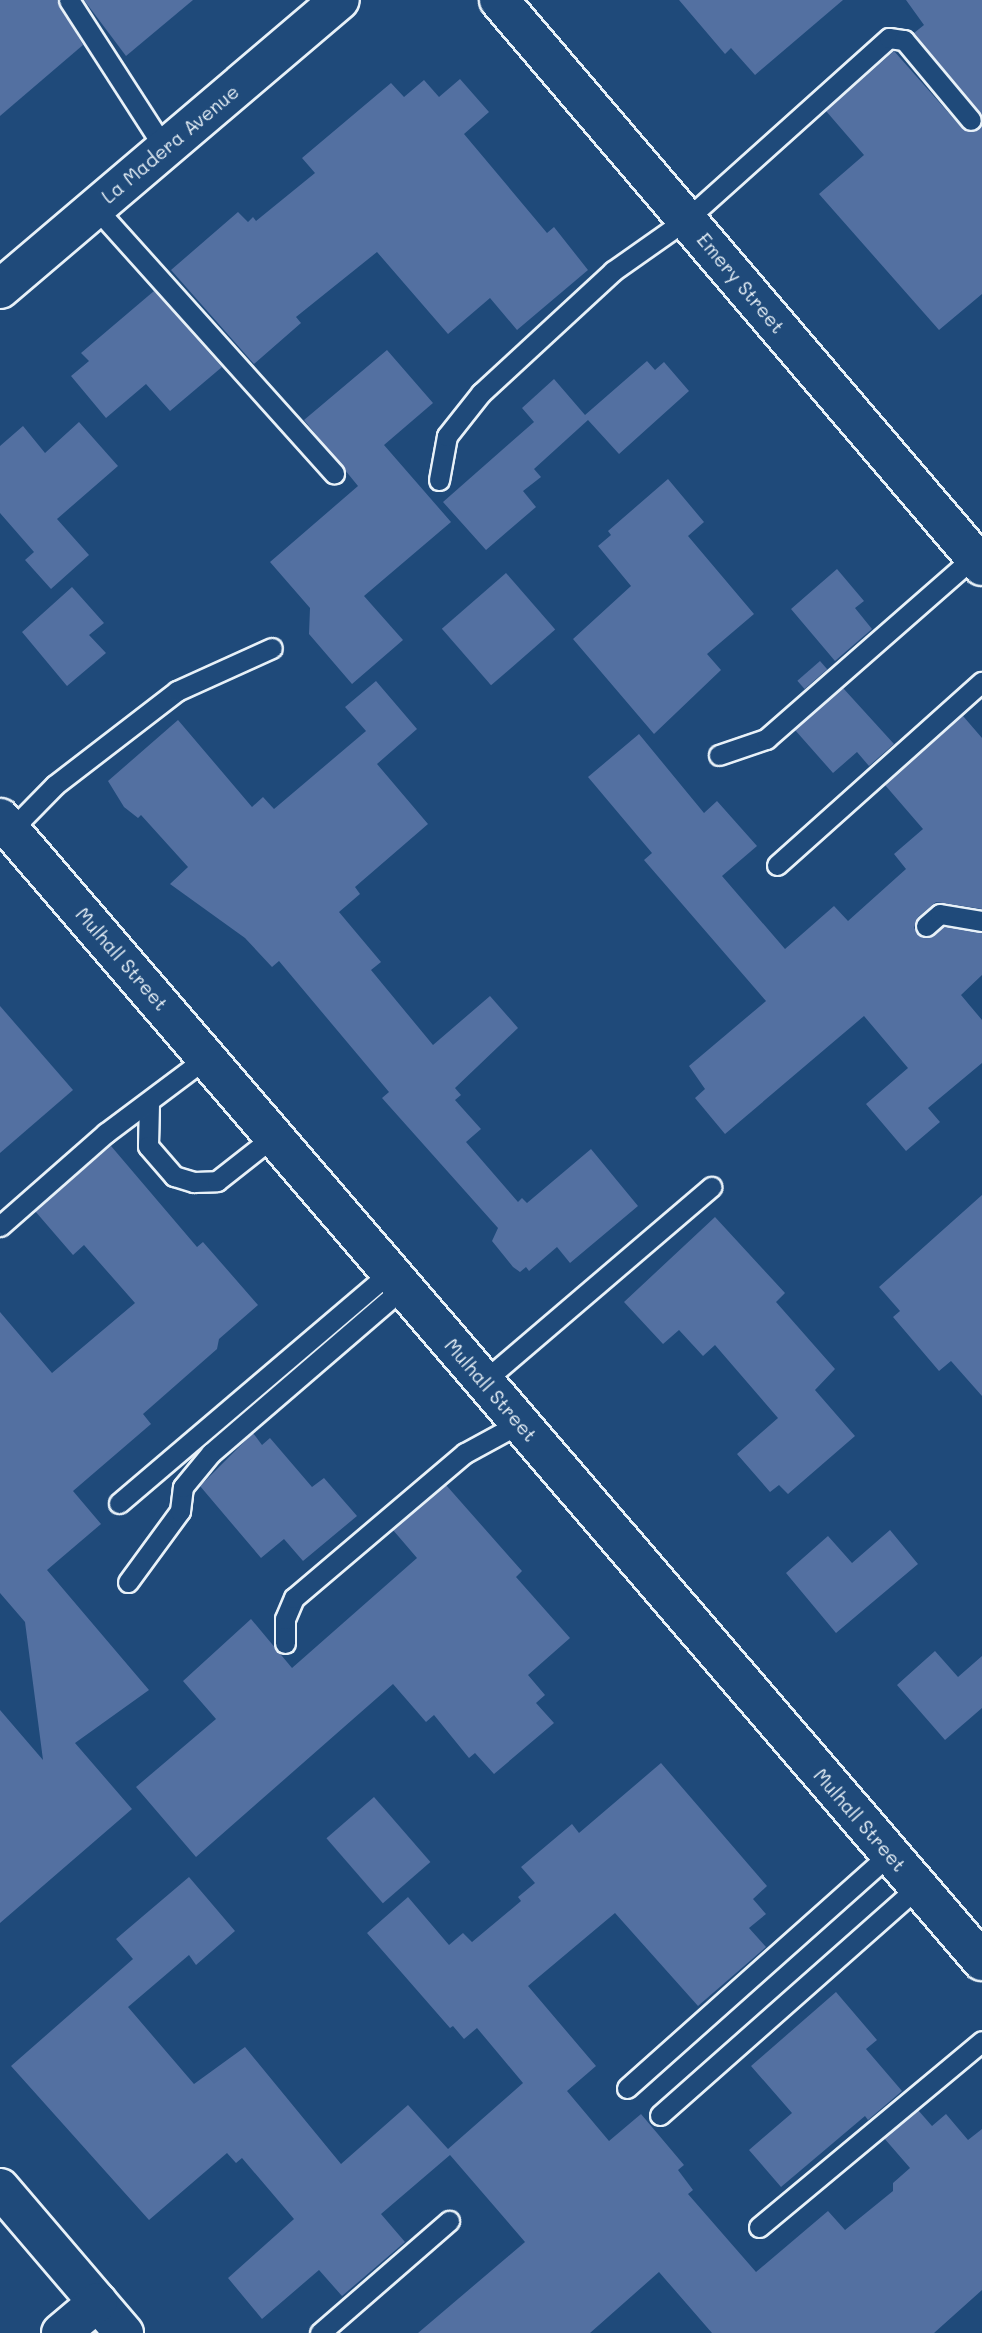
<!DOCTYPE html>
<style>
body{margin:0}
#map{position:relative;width:982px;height:2333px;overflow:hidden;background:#1f4a7a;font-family:Mali,sans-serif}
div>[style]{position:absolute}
.building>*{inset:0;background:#5370a1;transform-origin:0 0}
.roads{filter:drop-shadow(2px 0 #e8f1f8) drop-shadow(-2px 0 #e8f1f8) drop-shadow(0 2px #e8f1f8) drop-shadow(0 -2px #e8f1f8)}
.service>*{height:19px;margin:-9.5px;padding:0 9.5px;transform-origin:9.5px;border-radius:9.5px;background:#1f4a7a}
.minor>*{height:38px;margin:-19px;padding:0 19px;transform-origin:19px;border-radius:19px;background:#1f4a7a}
span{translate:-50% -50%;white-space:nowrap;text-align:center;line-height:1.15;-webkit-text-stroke:5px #1f4a7a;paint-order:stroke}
.street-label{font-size:19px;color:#e8f1f8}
</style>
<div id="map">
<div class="building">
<i style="clip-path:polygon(0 0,57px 0,83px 45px,0 116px)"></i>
<i style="clip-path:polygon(84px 0,193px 0,126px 56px)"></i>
<i style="clip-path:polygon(679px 0,843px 0,755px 75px,731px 48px,725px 54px)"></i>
<i style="clip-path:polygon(906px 0,982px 0,982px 115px,914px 33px,924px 25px)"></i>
<i style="clip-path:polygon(894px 51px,962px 128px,972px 132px,982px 125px,982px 294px,939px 330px,819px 194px,864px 155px,826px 111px)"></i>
<i style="clip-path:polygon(460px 79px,489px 112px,464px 134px,547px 233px,554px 227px,588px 270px,517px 330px,490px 298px,448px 334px,377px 252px,296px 317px,301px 323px,254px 364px,171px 270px,238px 212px,248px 222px,253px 217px,256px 221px,315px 173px,302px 158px,391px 83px,404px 97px,424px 80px,439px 97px)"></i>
<i style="clip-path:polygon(154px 291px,222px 367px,170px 411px,146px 384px,106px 418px,71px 376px,89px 361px,81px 353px)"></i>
<i style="clip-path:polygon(387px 350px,433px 403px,384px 445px,451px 522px,364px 596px,403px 640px,352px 684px,309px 634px,310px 608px,270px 562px,358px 486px,304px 420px)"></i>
<i style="clip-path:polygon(647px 361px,655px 370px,664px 362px,689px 391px,619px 454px,588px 420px,534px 469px,541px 477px,523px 491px,536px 507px,486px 550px,443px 502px,534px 422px,522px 408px,554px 379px,585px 415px)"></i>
<i style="clip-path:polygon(79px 422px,118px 466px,57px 519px,89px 555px,51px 589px,25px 560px,34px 552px,0 513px,0 446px,23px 426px,45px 453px)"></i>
<i style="clip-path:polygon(668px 479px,704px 522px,688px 536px,754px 614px,707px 654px,721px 670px,654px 734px,573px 639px,631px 586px,598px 546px,611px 535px,608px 531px)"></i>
<i style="clip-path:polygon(837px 569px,864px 601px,855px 608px,872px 629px,835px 661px,791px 609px)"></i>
<i style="left:506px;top:573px;width:75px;height:85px;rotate:49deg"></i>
<i style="clip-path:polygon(72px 587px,104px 623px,89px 635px,106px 653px,67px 686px,22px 632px)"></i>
<i style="left:820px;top:661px;width:11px;height:30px;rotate:49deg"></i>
<i style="clip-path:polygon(376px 681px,417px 729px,377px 764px,428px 824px,355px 887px,360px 894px,339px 912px,381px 962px,371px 970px,433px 1045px,490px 996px,518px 1028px,455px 1088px,461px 1095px,455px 1100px,481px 1129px,466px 1142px,518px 1202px,522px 1198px,527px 1203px,591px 1149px,638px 1206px,570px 1263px,557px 1247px,529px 1271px,526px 1267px,520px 1272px,513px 1267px,492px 1241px,498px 1228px,382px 1098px,389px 1092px,279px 961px,272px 967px,245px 938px,170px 884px,188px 867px,141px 815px,138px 818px,124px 807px,108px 781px,178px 720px,252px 807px,263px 797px,274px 809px,366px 731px,345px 707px)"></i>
<i style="clip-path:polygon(843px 688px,894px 744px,869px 766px,857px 752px,833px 773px,795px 730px)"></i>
<i style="clip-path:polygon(963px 716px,982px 738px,982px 909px,936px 902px,918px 917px,914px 928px,923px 938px,944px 927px,982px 933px,982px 975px,961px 995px,982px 1020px,982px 1063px,928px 1108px,940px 1122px,906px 1151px,866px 1104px,908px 1068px,864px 1016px,725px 1134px,695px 1098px,705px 1089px,689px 1066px,766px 1001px,644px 860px,652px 853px,588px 777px,639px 734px,704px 813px,717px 801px,757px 846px,722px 876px,785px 949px,834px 906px,848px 921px,906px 869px,894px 854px,923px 829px,885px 785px)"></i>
<i style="clip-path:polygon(0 1006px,73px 1090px,0 1153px)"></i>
<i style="clip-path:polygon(111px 1146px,197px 1247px,203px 1242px,258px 1305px,219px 1339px,217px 1349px,143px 1414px,151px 1424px,73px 1491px,101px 1524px,47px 1570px,149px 1690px,75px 1743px,132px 1809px,0 1923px,0 1710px,43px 1760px,25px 1622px,0 1593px,0 1312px,52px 1373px,135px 1303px,84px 1245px,73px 1255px,35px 1211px)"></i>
<i style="clip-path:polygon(982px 1195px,982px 1396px,951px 1361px,939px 1371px,893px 1317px,900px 1311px,879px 1287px)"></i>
<i style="clip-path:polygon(715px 1217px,785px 1293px,776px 1302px,835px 1369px,815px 1390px,855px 1436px,788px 1494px,779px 1485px,770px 1492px,737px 1454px,778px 1418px,715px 1345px,703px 1356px,679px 1330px,663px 1344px,624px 1302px)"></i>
<i style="clip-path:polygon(253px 1433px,262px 1445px,270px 1438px,312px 1487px,324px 1478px,357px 1516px,303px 1561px,284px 1539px,261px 1558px,200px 1486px)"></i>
<i style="clip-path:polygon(446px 1485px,522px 1571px,516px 1577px,570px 1638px,528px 1675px,545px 1695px,536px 1703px,554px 1723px,494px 1774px,475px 1753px,469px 1758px,434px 1715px,426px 1722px,393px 1684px,196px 1857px,136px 1787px,216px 1719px,183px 1681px,251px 1619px,292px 1668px,417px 1558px,393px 1530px)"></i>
<i style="clip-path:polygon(890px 1530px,918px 1564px,836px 1633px,786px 1573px,828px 1536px,852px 1563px)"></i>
<i style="clip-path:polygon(935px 1651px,958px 1677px,982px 1656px,982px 1708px,945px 1740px,897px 1685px)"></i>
<i style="clip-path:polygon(661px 1763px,767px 1886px,753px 1899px,766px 1914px,749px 1928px,766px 1947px,698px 2006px,615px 1913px,528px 1986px,596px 2066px,567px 2091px,609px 2141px,641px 2114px,684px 2165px,678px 2170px,693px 2190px,688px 2194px,756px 2272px,828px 2211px,845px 2230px,893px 2191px,893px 2183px,910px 2168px,884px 2138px,918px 2110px,932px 2126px,946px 2114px,968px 2140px,982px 2129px,982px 2290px,934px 2333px,712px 2333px,659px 2272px,590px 2333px,418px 2333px,525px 2242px,450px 2155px,381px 2214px,405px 2242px,342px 2296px,319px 2270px,262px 2319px,228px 2278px,294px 2219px,242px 2158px,236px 2163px,227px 2153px,149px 2220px,11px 2066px,133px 1959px,116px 1939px,189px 1877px,235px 1931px,196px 1965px,189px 1955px,128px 2007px,194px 2084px,245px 2047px,341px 2164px,408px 2105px,448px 2149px,523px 2083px,477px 2028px,464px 2039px,453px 2026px,450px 2028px,367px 1933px,408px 1897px,449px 1945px,463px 1933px,472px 1942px,521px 1901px,518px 1897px,535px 1883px,521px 1867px,572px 1824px,579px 1833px)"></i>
<i style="left:374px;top:1797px;width:86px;height:63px;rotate:49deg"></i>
<i style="clip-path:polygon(836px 1992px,877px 2040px,866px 2049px,902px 2091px,868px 2120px,865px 2116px,781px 2187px,749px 2150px,792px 2113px,751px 2066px)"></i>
</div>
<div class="roads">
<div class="service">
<i style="left:69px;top:0;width:177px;rotate:57.2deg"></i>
<i style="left:95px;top:207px;width:358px;rotate:48.1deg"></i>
<i style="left:439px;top:480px;width:45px;rotate:-79.7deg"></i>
<i style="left:447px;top:436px;width:55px;rotate:-51.7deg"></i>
<i style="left:481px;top:393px;width:180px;rotate:-42.7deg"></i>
<i style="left:613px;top:271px;width:90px;rotate:-35.1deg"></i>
<i style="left:687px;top:219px;width:271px;rotate:-41.9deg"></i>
<i style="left:889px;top:38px;width:15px;rotate:8deg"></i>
<i style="left:904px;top:40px;width:104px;rotate:50.1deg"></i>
<i style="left:719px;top:755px;width:50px;rotate:-18.8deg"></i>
<i style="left:766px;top:739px;width:276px;rotate:-41.2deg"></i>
<i style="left:11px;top:830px;width:63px;rotate:-45.6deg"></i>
<i style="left:55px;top:785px;width:154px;rotate:-37.6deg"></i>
<i style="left:177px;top:691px;width:104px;rotate:-24.4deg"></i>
<i style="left:777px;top:865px;width:275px;rotate:-41.8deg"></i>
<i style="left:926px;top:926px;width:18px;rotate:-41deg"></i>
<i style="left:940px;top:914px;width:43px;rotate:9.5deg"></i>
<i style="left:149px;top:1104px;width:42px;rotate:91.4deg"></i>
<i style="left:148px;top:1146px;width:40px;rotate:49deg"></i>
<i style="left:174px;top:1176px;width:21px;rotate:17deg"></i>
<i style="left:194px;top:1182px;width:23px;rotate:-2deg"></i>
<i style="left:217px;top:1181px;width:71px;rotate:-38.2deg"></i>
<i style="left:0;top:1226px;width:141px;rotate:-41.3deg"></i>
<i style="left:106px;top:1133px;width:125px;rotate:-36.9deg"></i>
<i style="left:484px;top:1381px;width:299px;rotate:-40.5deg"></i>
<i style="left:119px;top:1503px;width:356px;rotate:-40.4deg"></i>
<i style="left:128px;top:1582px;width:88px;rotate:-53.8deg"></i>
<i style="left:180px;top:1511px;width:24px;rotate:-83deg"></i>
<i style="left:183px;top:1487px;width:44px;rotate:-50.5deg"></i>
<i style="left:211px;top:1453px;width:253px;rotate:-40.7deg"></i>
<i style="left:285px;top:1643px;width:24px;rotate:-90deg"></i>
<i style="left:285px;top:1619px;width:23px;rotate:-67deg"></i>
<i style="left:294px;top:1598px;width:224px;rotate:-40.3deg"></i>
<i style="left:465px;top:1453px;width:63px;rotate:-28.6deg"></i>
<i style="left:627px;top:2088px;width:352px;rotate:-41.7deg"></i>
<i style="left:660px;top:2115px;width:344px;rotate:-41.5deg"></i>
<i style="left:759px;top:2227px;width:290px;rotate:-39.8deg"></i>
<i style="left:320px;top:2333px;width:171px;rotate:-41deg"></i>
</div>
<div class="minor">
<i style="left:499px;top:0;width:744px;rotate:49.52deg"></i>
<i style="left:0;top:289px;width:446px;rotate:-40.4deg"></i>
<i style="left:0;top:818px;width:1507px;rotate:49.33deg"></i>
<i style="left:0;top:2188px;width:191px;rotate:49.5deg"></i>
<i style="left:61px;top:2333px;width:48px;rotate:-40deg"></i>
</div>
</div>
<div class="street-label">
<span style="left:170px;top:144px;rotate:-40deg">La Madera Avenue</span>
<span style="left:741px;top:283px;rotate:50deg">Emery Street</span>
<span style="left:122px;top:959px;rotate:49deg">Mulhall Street</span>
<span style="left:491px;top:1390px;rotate:49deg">Mulhall Street</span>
<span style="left:860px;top:1820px;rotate:49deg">Mulhall Street</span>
</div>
</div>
